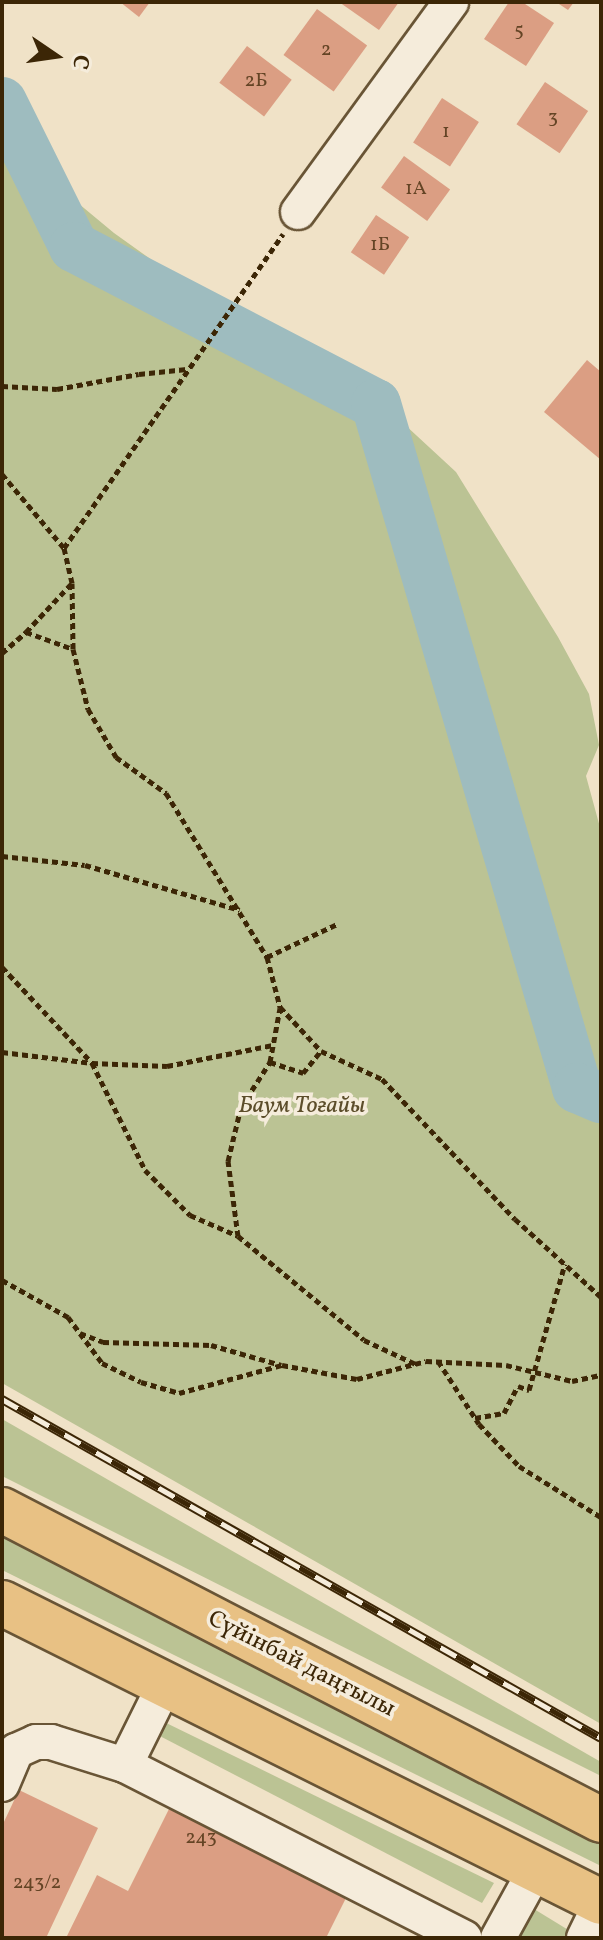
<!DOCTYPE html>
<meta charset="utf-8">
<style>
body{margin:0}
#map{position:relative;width:603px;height:1940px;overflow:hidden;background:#f0e2c7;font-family:Vollkorn,serif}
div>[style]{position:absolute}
.green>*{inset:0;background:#bbc394}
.river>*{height:50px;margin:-25px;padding:0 25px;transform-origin:25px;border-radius:25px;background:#9ebcbf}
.building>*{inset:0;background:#db9e83;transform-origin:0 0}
.path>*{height:5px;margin-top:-2.5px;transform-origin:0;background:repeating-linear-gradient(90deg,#3c2606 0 6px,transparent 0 10px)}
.roads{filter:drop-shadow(2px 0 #695536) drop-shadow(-2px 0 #695536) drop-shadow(0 2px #695536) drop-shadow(0 -2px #695536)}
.minor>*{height:34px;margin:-17px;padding:0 17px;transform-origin:17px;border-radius:17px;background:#f5ecdb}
.major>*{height:44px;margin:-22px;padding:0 22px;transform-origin:22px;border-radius:22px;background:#e8c184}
.rail>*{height:9px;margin-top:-4.5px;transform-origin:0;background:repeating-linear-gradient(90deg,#f5ecdb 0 18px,#3c2606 0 36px);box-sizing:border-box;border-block:2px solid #3c2606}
span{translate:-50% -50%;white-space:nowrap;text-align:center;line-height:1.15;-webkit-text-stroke:7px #f5ecdb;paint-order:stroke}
.number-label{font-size:20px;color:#644425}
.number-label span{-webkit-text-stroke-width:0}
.park-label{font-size:24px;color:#5c4d2a;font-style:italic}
.street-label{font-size:24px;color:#3c2606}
.frame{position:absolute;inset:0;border:4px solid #3c2606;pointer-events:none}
.north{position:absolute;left:16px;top:16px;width:80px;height:80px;-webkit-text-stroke:6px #f5ecdb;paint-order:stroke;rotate:103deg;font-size:22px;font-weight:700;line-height:32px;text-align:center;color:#3c2606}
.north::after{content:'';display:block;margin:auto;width:28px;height:36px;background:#3c2606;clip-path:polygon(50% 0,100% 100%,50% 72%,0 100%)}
</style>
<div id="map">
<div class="green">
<i style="clip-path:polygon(2px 140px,114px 233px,303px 368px,390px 411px,456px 472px,558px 637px,589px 694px,599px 745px,586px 776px,601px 831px,601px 1724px,2px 1383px)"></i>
<i style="clip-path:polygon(2px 1419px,601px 1762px,601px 1776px,2px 1476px)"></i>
<i style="clip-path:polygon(2px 1531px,601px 1836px,601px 1866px,2px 1570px)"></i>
<i style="clip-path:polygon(158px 1719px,494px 1883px,482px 1903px,154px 1733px)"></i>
<i style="clip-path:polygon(534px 1909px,570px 1931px,567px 1938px,520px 1938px)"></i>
</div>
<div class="river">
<i style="left:2px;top:102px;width:162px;rotate:63.6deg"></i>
<i style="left:74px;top:247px;width:340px;rotate:27.5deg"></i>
<i style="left:376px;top:404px;width:713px;rotate:73.62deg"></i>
<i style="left:577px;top:1088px;width:26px;rotate:23deg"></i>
</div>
<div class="building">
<i style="clip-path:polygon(120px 2px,150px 2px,139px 17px)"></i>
<i style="clip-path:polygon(339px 2px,399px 2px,379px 30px)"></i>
<i style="clip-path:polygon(509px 2px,522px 2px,554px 23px,526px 66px,484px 39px)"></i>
<i style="clip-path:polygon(556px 2px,574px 2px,568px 10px)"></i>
<i style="left:317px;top:9px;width:62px;height:57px;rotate:36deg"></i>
<i style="left:247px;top:46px;width:56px;height:46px;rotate:37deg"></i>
<i style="left:545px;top:82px;width:52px;height:51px;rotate:34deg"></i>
<i style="left:442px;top:98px;width:44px;height:53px;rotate:33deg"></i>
<i style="left:404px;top:156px;width:57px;height:39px;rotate:36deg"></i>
<i style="left:376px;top:215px;width:40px;height:45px;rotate:34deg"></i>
<i style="clip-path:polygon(587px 360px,601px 372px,601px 460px,544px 412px)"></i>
<i style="clip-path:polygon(19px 1790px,98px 1828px,46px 1938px,2px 1938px,2px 1826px)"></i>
<i style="clip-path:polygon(173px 1801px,350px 1890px,326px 1938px,66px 1938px,97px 1875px,128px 1891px)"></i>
</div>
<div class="path">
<i style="left:2px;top:386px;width:55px;rotate:3.1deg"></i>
<i style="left:57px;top:389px;width:83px;rotate:-10.4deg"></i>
<i style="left:139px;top:374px;width:48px;rotate:-5.9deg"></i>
<i style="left:2px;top:474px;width:97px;rotate:50deg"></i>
<i style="left:64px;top:548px;width:36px;rotate:77deg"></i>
<i style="left:72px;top:583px;width:66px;rotate:89.1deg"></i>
<i style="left:73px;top:649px;width:62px;rotate:76deg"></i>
<i style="left:88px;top:709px;width:56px;rotate:59.7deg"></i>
<i style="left:116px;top:757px;width:62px;rotate:35.8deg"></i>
<i style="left:166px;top:793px;width:193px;rotate:58.4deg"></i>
<i style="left:267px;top:957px;width:52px;rotate:75.4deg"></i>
<i style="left:280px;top:1007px;width:60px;rotate:47deg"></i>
<i style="left:321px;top:1051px;width:67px;rotate:24.7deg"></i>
<i style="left:382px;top:1079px;width:193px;rotate:46.5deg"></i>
<i style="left:515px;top:1219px;width:116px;rotate:42.2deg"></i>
<i style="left:64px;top:548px;width:383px;rotate:-55.1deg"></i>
<i style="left:26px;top:632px;width:50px;rotate:19.9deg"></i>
<i style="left:2px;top:653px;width:32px;rotate:-41deg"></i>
<i style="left:26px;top:632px;width:67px;rotate:-46.8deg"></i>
<i style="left:2px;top:856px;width:83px;rotate:6.2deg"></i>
<i style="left:85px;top:865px;width:161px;rotate:16.2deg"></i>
<i style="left:267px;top:957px;width:77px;rotate:-25.2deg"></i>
<i style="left:2px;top:967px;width:132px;rotate:46.8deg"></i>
<i style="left:92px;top:1063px;width:75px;rotate:2.3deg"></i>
<i style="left:167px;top:1066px;width:108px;rotate:-11.2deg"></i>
<i style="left:2px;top:1052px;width:91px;rotate:7deg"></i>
<i style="left:92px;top:1063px;width:119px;rotate:63.6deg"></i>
<i style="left:145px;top:1170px;width:64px;rotate:45deg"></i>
<i style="left:190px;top:1215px;width:52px;rotate:23.6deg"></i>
<i style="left:238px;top:1236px;width:163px;rotate:39.5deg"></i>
<i style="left:364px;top:1340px;width:57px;rotate:24.8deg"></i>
<i style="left:270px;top:1062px;width:35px;rotate:18deg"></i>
<i style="left:303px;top:1073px;width:28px;rotate:-51deg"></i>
<i style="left:238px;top:1236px;width:76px;rotate:-97.6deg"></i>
<i style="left:228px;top:1161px;width:56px;rotate:-76.5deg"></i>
<i style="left:241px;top:1107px;width:54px;rotate:-57.2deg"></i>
<i style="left:270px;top:1062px;width:55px;rotate:-79.5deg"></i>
<i style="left:2px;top:1280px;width:76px;rotate:29.3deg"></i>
<i style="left:68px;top:1317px;width:57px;rotate:53.5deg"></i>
<i style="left:102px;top:1363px;width:43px;rotate:26deg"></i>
<i style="left:141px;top:1382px;width:40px;rotate:16deg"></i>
<i style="left:179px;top:1393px;width:107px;rotate:-15.2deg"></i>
<i style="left:282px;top:1365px;width:76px;rotate:10.6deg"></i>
<i style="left:357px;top:1379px;width:71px;rotate:-14.6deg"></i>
<i style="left:426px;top:1361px;width:80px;rotate:2.9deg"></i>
<i style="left:506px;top:1365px;width:68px;rotate:13.6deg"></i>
<i style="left:572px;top:1381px;width:30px;rotate:-12deg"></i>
<i style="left:80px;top:1333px;width:25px;rotate:21deg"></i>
<i style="left:103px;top:1342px;width:108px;rotate:1.6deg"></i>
<i style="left:211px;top:1345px;width:73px;rotate:15.9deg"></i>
<i style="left:438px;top:1361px;width:75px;rotate:56.9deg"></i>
<i style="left:479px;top:1424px;width:58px;rotate:46.4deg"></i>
<i style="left:519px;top:1466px;width:97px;rotate:31.9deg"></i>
<i style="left:475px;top:1418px;width:29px;rotate:-10deg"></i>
<i style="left:504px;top:1413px;width:30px;rotate:-63deg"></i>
<i style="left:518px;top:1386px;width:12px;rotate:20deg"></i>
<i style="left:529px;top:1390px;width:131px;rotate:-74.1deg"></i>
</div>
<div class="roads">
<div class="minor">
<i style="left:298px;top:212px;width:260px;rotate:-53.9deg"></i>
<i style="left:125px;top:1765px;width:381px;rotate:27deg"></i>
<i style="left:2px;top:1784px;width:36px;rotate:-67deg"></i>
<i style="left:16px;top:1751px;width:22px;rotate:-24deg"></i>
<i style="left:36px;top:1742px;width:15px"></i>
<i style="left:51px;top:1742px;width:77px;rotate:17.3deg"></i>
<i style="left:125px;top:1765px;width:90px;rotate:-63.7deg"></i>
<i style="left:498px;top:1938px;width:79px;rotate:-61.2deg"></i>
<i style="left:584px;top:1938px;width:39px;rotate:-64deg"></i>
</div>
<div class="major">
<i style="left:2px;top:1510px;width:674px;rotate:27.36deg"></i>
<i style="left:2px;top:1603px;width:669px;rotate:26.53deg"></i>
</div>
</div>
<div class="rail">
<i style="left:2px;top:1399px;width:688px;rotate:29.51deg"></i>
</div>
<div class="number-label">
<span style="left:519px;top:31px">5</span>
<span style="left:326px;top:50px">2</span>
<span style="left:256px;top:81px">2Б</span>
<span style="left:553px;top:118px">3</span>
<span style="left:446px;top:132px">1</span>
<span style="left:416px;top:189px">1А</span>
<span style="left:380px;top:245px">1Б</span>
<span style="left:201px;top:1838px">243</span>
<span style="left:37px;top:1883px">243/2</span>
</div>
<div class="park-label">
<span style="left:302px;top:1107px">Баум Тоғайы</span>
</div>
<div class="street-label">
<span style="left:301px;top:1665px;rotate:27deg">Сүйінбай даңғылы</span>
</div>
<div class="frame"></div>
<div class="north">С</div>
</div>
